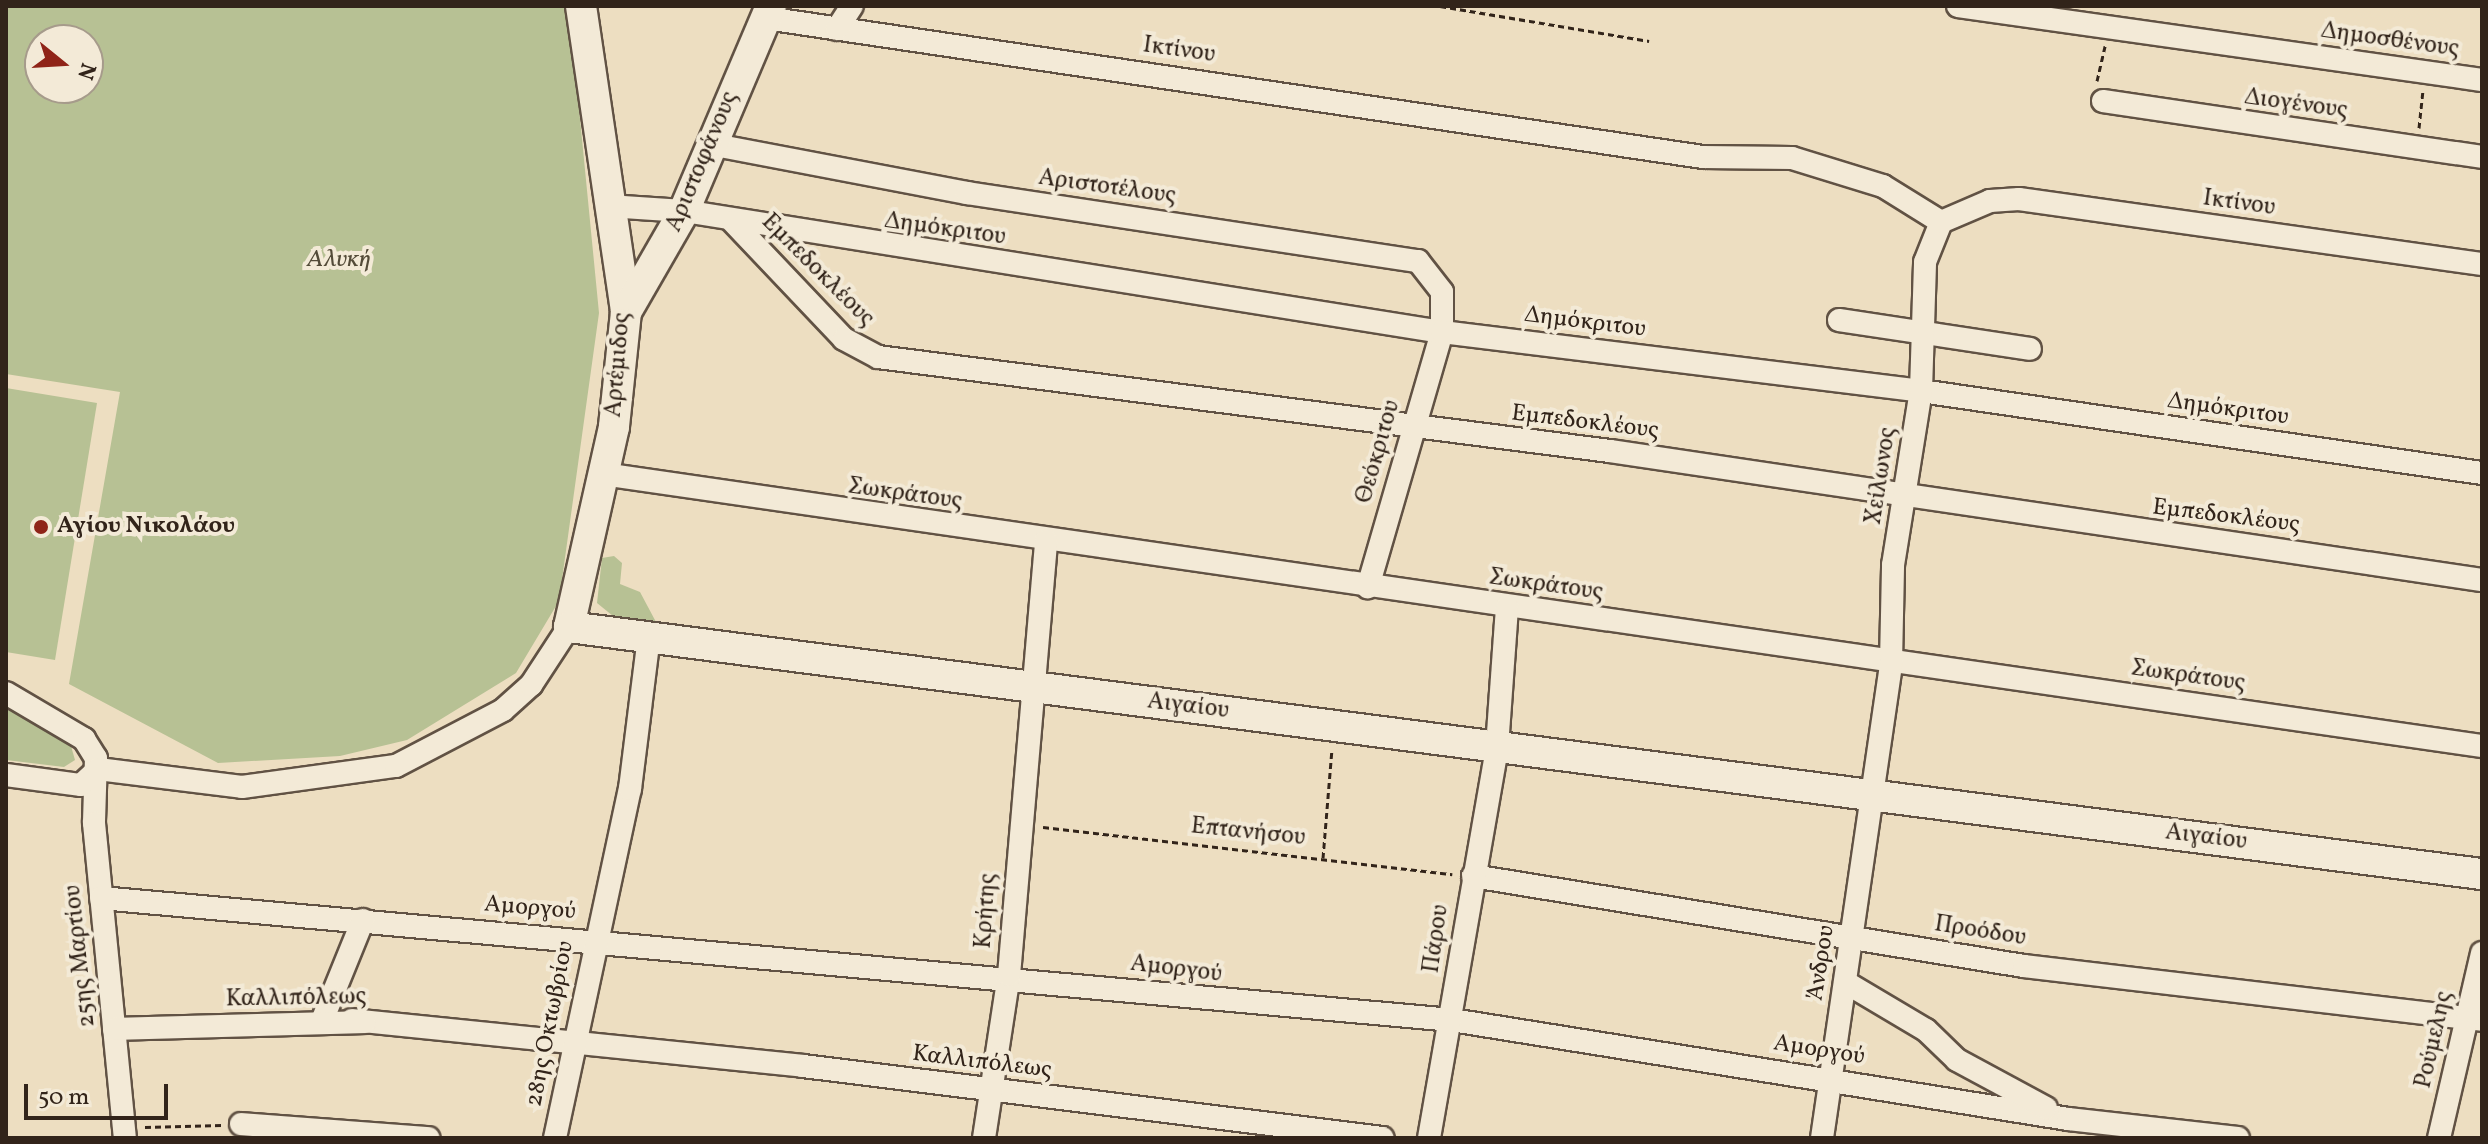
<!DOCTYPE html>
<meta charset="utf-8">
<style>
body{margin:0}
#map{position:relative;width:2488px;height:1144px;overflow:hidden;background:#eddec1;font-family:Vollkorn,serif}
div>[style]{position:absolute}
.green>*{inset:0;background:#b7c194}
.path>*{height:3px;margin-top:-1.5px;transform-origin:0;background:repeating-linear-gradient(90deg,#32241a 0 6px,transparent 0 10px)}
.roads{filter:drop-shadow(2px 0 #615244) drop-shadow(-2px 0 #615244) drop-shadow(0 2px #615244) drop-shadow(0 -2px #615244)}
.street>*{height:22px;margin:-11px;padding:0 11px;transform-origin:11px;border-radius:11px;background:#f3ead7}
.secondary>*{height:30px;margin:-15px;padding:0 15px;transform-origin:15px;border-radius:15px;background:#f3ead7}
.dots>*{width:22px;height:22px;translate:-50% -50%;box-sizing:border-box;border:4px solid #f3ead7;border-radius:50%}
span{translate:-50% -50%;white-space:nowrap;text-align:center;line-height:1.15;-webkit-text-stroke:8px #f3ead7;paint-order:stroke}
.street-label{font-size:24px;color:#32241a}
.park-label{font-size:24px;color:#534b38;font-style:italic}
.poi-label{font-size:24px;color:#32241a;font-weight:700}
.left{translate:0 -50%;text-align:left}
.frame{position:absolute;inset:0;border:8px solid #32241a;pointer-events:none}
.north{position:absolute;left:24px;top:24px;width:80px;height:80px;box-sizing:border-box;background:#f3ead7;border:2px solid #a69b8b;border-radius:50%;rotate:108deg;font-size:22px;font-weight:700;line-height:32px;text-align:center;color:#32241a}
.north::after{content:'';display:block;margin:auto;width:28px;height:36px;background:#8f2418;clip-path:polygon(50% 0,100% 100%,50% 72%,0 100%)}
.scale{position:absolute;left:24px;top:1084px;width:144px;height:36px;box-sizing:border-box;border:4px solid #32241a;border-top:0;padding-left:10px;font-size:24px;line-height:28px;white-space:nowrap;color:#32241a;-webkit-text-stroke:6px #f3ead7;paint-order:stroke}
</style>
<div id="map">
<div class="green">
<i style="clip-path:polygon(evenodd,6px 6px,569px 6px,599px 313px,559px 601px,516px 673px,407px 740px,340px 756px,218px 763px,69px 684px,120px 392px,6px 374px,6px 6px,40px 40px,88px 40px,88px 88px,40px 88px,40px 40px)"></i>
<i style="clip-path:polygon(6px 388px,97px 403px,55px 660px,6px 652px)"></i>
<i style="clip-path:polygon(614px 556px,622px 563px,620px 584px,640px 592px,656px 622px,613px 616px,597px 603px,602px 558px)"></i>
<i style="clip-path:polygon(6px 709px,69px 739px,75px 760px,64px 767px,6px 760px)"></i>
</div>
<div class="path">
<i style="left:1440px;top:6px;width:212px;rotate:9.5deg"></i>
<i style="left:2097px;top:81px;width:36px;rotate:-77deg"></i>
<i style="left:2419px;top:128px;width:36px;rotate:-84deg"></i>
<i style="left:1043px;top:827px;width:412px;rotate:6.6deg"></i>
<i style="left:1323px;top:858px;width:109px;rotate:-85.3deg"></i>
<i style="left:145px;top:1127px;width:77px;rotate:-1.5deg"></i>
</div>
<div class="roads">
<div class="street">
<i style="left:1958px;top:6px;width:529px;rotate:8.04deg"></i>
<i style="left:766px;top:18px;width:947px;rotate:8.44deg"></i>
<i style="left:1703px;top:157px;width:89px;rotate:0.6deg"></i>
<i style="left:1792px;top:158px;width:95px;rotate:17.1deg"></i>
<i style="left:1883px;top:186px;width:68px;rotate:31.8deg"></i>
<i style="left:837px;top:29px;width:27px;rotate:-57deg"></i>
<i style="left:2103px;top:101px;width:383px;rotate:8.4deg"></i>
<i style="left:710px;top:144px;width:262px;rotate:10.8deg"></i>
<i style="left:967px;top:193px;width:456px;rotate:8.6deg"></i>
<i style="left:1418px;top:261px;width:39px;rotate:52deg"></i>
<i style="left:1442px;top:292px;width:40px;rotate:90deg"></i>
<i style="left:1442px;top:332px;width:266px;rotate:106.2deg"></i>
<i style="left:608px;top:206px;width:76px;rotate:3.8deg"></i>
<i style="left:684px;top:211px;width:768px;rotate:9.07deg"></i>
<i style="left:1442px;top:332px;width:483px;rotate:7deg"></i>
<i style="left:1921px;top:391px;width:567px;rotate:8.32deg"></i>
<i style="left:733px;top:222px;width:161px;rotate:46.5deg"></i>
<i style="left:844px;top:339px;width:38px;rotate:28deg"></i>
<i style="left:878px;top:357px;width:738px;rotate:7.32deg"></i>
<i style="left:1610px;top:451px;width:881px;rotate:8.42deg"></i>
<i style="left:1839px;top:320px;width:193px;rotate:8.6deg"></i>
<i style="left:603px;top:474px;width:1899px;rotate:8.24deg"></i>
<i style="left:6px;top:693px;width:91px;rotate:30.5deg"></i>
<i style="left:84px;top:739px;width:22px;rotate:58deg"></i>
<i style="left:96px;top:758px;width:65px;rotate:91.8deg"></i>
<i style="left:94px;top:823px;width:317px;rotate:84.4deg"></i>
<i style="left:98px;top:769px;width:145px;rotate:7.1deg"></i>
<i style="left:242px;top:787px;width:155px;rotate:-7.8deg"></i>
<i style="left:396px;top:766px;width:121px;rotate:-27.6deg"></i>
<i style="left:503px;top:710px;width:38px;rotate:-42deg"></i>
<i style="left:531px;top:685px;width:69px;rotate:-56.8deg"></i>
<i style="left:6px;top:775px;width:76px;rotate:7.6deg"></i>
<i style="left:81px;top:785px;width:23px;rotate:-43deg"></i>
<i style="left:1473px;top:876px;width:558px;rotate:9.28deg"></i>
<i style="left:2024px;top:966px;width:461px;rotate:6.7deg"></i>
<i style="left:101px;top:898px;width:1356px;rotate:5.16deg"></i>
<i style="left:1452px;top:1020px;width:624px;rotate:9.13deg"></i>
<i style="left:2068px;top:1119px;width:171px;rotate:6.4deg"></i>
<i style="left:1845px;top:982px;width:94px;rotate:30.7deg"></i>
<i style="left:1926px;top:1030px;width:43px;rotate:44.1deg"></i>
<i style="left:1957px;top:1060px;width:101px;rotate:28.3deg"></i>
<i style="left:352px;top:1020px;width:453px;rotate:5.8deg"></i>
<i style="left:803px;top:1066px;width:584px;rotate:7.08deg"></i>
<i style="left:322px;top:1021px;width:109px;rotate:-67.9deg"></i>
<i style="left:114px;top:1029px;width:251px;rotate:-1.6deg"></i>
<i style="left:241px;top:1124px;width:188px;rotate:4.3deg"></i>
<i style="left:555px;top:1138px;width:357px;rotate:-77.9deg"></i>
<i style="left:630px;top:789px;width:153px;rotate:-82.9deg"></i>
<i style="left:984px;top:1138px;width:165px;rotate:-81.3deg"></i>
<i style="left:1009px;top:975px;width:436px;rotate:-85.1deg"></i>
<i style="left:1429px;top:1138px;width:397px;rotate:-80.1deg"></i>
<i style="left:1497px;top:747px;width:140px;rotate:-85.9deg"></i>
<i style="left:1822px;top:1138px;width:480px;rotate:-81.7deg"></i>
<i style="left:1891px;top:663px;width:98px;rotate:-88.8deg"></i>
<i style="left:1893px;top:565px;width:176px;rotate:-80.9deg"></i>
<i style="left:1921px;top:391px;width:129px;rotate:-88.2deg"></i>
<i style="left:1925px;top:262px;width:43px;rotate:-68.2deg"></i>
<i style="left:1941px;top:222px;width:53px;rotate:-23.2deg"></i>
<i style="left:1990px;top:201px;width:29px;rotate:-4deg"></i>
<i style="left:2019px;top:199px;width:468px;rotate:8deg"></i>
<i style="left:2439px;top:1138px;width:190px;rotate:-76.9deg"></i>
</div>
<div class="secondary">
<i style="left:581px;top:6px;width:309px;rotate:81.6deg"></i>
<i style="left:626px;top:312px;width:116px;rotate:96deg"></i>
<i style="left:614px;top:427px;width:205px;rotate:102.7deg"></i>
<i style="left:569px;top:627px;width:1929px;rotate:7.36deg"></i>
<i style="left:626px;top:312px;width:116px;rotate:-60.1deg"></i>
<i style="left:684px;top:211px;width:223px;rotate:-67deg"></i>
</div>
</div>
<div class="dots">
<i style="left:41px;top:527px;background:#8f2418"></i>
</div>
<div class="street-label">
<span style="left:2390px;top:41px;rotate:8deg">Δημοσθένους</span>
<span style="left:1179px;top:51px;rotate:8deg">Ικτίνου</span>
<span style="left:2296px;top:105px;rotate:8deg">Διογένους</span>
<span style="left:703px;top:162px;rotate:-67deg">Αριστοφάνους</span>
<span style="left:1107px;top:188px;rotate:8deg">Αριστοτέλους</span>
<span style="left:2239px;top:204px;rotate:8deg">Ικτίνου</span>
<span style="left:945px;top:230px;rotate:8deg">Δημόκριτου</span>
<span style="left:817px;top:271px;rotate:45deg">Εμπεδοκλέους</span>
<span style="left:1585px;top:323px;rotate:7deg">Δημόκριτου</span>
<span style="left:619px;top:365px;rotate:-85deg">Αρτέμιδος</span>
<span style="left:2228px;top:410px;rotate:8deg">Δημόκριτου</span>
<span style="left:1585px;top:423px;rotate:7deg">Εμπεδοκλέους</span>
<span style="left:1379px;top:452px;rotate:-74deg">Θεόκριτου</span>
<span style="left:1882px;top:476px;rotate:-81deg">Χείλωνος</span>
<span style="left:905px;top:495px;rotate:8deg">Σωκράτους</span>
<span style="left:2226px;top:517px;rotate:7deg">Εμπεδοκλέους</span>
<span style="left:1546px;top:586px;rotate:8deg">Σωκράτους</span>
<span style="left:2188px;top:677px;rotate:8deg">Σωκράτους</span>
<span style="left:1188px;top:707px;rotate:7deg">Αιγαίου</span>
<span style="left:1248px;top:833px;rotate:6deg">Επτανήσου</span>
<span style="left:2206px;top:838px;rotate:7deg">Αιγαίου</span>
<span style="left:530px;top:909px;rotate:5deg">Αμοργού</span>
<span style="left:987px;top:911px;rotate:-86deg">Κρήτης</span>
<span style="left:1980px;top:932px;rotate:9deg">Προόδου</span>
<span style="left:1437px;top:939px;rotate:-82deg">Πάρου</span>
<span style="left:81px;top:956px;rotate:-96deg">25ης Μαρτίου</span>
<span style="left:1822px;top:963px;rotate:-81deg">Άνδρου</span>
<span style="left:1176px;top:970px;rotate:7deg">Αμοργού</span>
<span style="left:296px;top:999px;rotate:-1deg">Καλλιπόλεως</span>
<span style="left:551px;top:1024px;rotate:-79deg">28ης Οκτωβρίου</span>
<span style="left:2435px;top:1040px;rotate:-77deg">Ρούμελης</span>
<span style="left:1819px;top:1051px;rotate:9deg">Αμοργού</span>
<span style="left:982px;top:1063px;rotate:7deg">Καλλιπόλεως</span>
</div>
<div class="park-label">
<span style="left:339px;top:261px">Αλυκή</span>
</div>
<div class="poi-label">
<span class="left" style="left:57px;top:527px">Αγίου Νικολάου</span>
</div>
<div class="frame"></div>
<div class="north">N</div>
<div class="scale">50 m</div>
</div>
